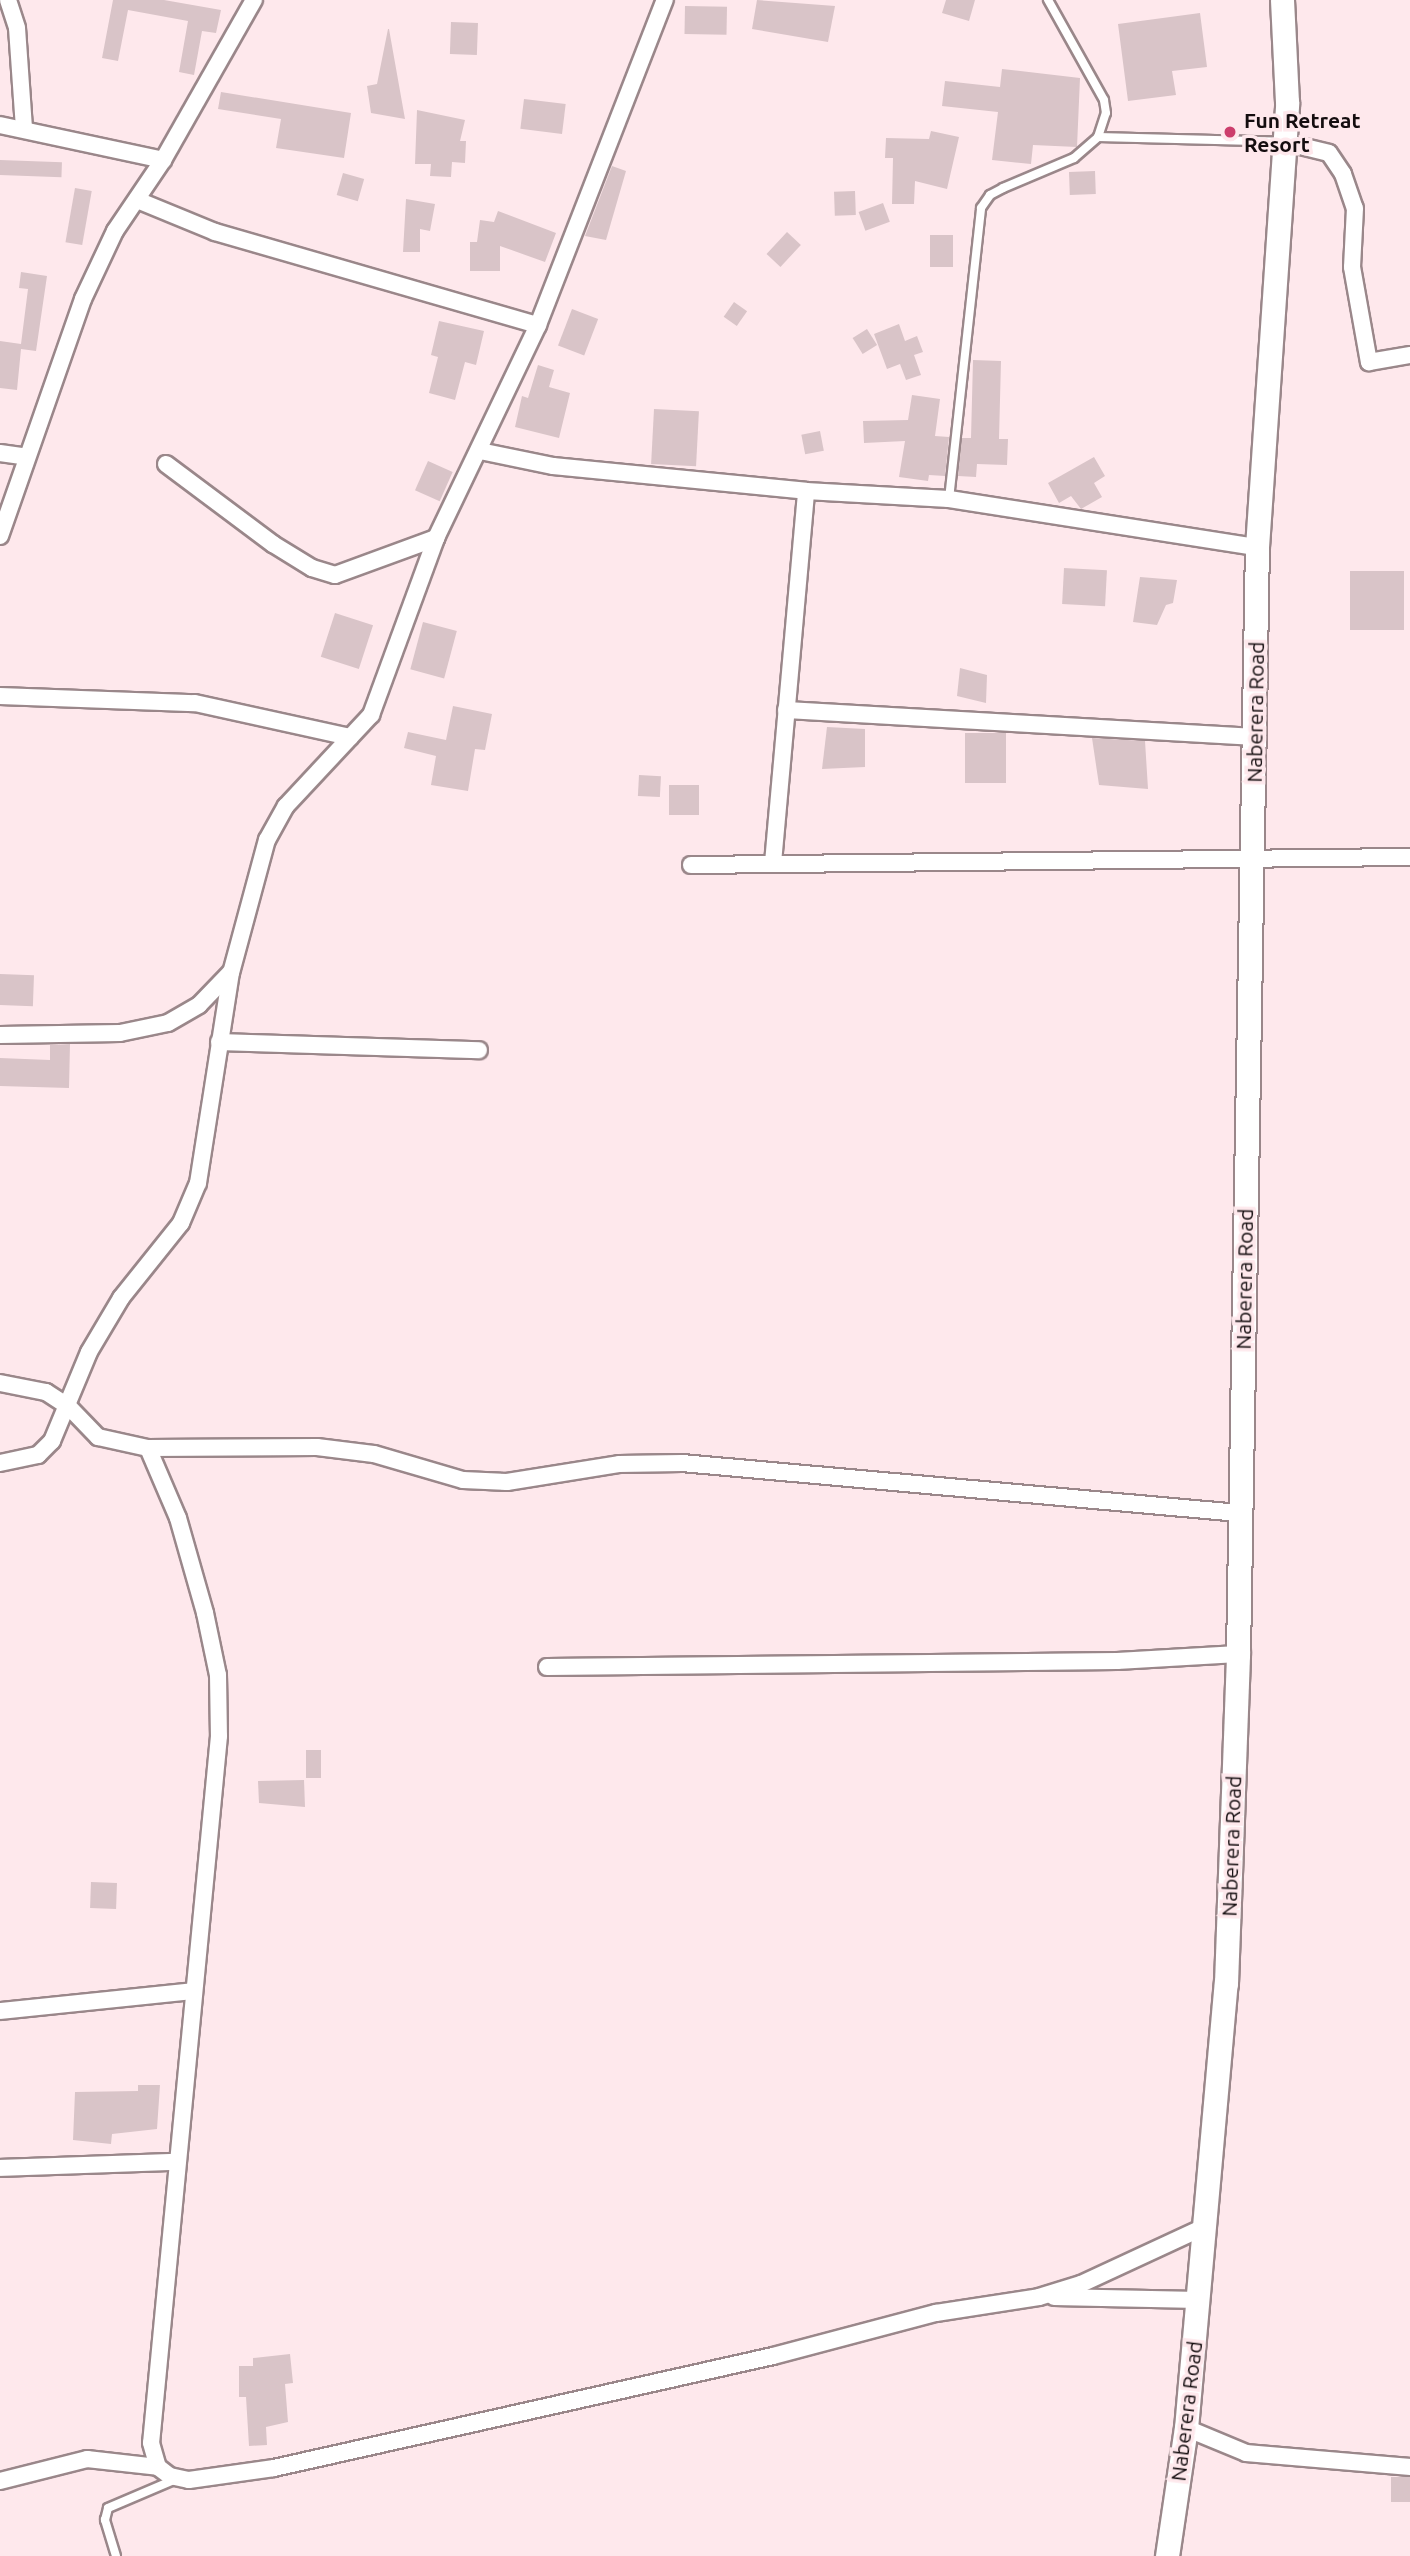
<!DOCTYPE html>
<style>
body{margin:0}
#map{position:relative;width:1410px;height:2556px;overflow:hidden;background:#fee8ec;font-family:Ubuntu,sans-serif}
div>[style]{position:absolute}
.building>*{inset:0;background:#d9c4c8;transform-origin:0 0}
.roads{filter:drop-shadow(2px 0 #9a878a) drop-shadow(-2px 0 #9a878a) drop-shadow(0 2px #9a878a) drop-shadow(0 -2px #9a878a)}
.lane>*{height:8px;margin:-4px;padding:0 4px;transform-origin:4px;border-radius:4px;background:#fff}
.street>*{height:16px;margin:-8px;padding:0 8px;transform-origin:8px;border-radius:8px;background:#fff}
.secondary>*{height:23px;margin:-11.5px;padding:0 11.5px;transform-origin:11.5px;border-radius:11.5px;background:#fff}
.dots>*{width:19px;height:19px;translate:-50% -50%;box-sizing:border-box;border:4px solid #fee8ec;border-radius:50%}
span{translate:-50% -50%;white-space:nowrap;text-align:center;line-height:1.15;-webkit-text-stroke:7px #fee8ec;paint-order:stroke}
.poi-label{font-size:21px;color:#140d0f;font-weight:700}
.left{translate:0 -50%;text-align:left}
.street-label{font-size:21px;color:#140d0f}
</style>
<div id="map">
<div class="building">
<i style="clip-path:polygon(113px 0,164px 0,221px 10px,216px 33px,202px 31px,194px 75px,179px 72px,188px 21px,128px 10px,118px 61px,102px 58px)"></i>
<i style="clip-path:polygon(757px 0,835px 6px,828px 42px,752px 29px)"></i>
<i style="clip-path:polygon(946px 0,975px 0,969px 21px,942px 13px)"></i>
<i style="left:685px;top:6px;width:42px;height:28px;rotate:1deg"></i>
<i style="clip-path:polygon(1200px 13px,1207px 67px,1172px 71px,1176px 95px,1128px 101px,1118px 24px)"></i>
<i style="left:451px;top:22px;width:27px;height:32px;rotate:2deg"></i>
<i style="clip-path:polygon(388px 29px,389px 29px,405px 119px,371px 113px,367px 86px,377px 84px)"></i>
<i style="clip-path:polygon(1002px 69px,1080px 78px,1077px 147px,1033px 145px,1031px 164px,992px 160px,998px 112px,942px 106px,945px 81px,1000px 87px)"></i>
<i style="clip-path:polygon(221px 92px,351px 113px,344px 158px,276px 148px,281px 119px,218px 109px)"></i>
<i style="left:524px;top:99px;width:42px;height:30px;rotate:7deg"></i>
<i style="clip-path:polygon(417px 110px,465px 120px,460px 141px,466px 141px,465px 163px,452px 162px,451px 177px,430px 176px,431px 164px,415px 164px)"></i>
<i style="clip-path:polygon(931px 131px,959px 137px,947px 189px,915px 181px,914px 204px,892px 204px,893px 158px,885px 158px,886px 138px,929px 139px)"></i>
<i style="left:0;top:160px;width:62px;height:15px;rotate:2deg"></i>
<i style="clip-path:polygon(612px 166px,626px 171px,606px 240px,585px 236px)"></i>
<i style="left:1095px;top:171px;width:23px;height:26px;rotate:88deg"></i>
<i style="left:343px;top:173px;width:22px;height:23px;rotate:16deg"></i>
<i style="left:75px;top:188px;width:17px;height:55px;rotate:10deg"></i>
<i style="left:855px;top:191px;width:24px;height:21px;rotate:88deg"></i>
<i style="clip-path:polygon(406px 199px,435px 204px,430px 231px,420px 229px,420px 252px,403px 252px)"></i>
<i style="left:883px;top:203px;width:20px;height:26px;rotate:70deg"></i>
<i style="clip-path:polygon(498px 211px,556px 233px,545px 262px,500px 246px,500px 271px,470px 271px,470px 242px,477px 242px,480px 220px,494px 222px)"></i>
<i style="left:787px;top:232px;width:19px;height:30px;rotate:43deg"></i>
<i style="left:930px;top:235px;width:23px;height:32px"></i>
<i style="clip-path:polygon(21px 272px,47px 276px,36px 351px,21px 349px,17px 390px,0 388px,0 341px,21px 344px,28px 289px,19px 288px)"></i>
<i style="left:734px;top:302px;width:16px;height:18px;rotate:35deg"></i>
<i style="left:572px;top:309px;width:28px;height:39px;rotate:21deg"></i>
<i style="clip-path:polygon(439px 321px,484px 331px,476px 365px,465px 362px,455px 400px,429px 393px,438px 357px,431px 355px)"></i>
<i style="clip-path:polygon(899px 324px,905px 341px,917px 336px,923px 352px,914px 355px,921px 375px,906px 380px,900px 364px,887px 369px,874px 334px)"></i>
<i style="left:867px;top:329px;width:19px;height:17px;rotate:58deg"></i>
<i style="clip-path:polygon(973px 360px,1001px 361px,999px 439px,1008px 439px,1007px 465px,977px 464px,976px 477px,958px 476px,962px 438px,971px 438px)"></i>
<i style="clip-path:polygon(538px 365px,554px 370px,549px 387px,570px 393px,559px 438px,515px 427px,522px 396px,528px 398px)"></i>
<i style="clip-path:polygon(912px 395px,940px 399px,935px 436px,949px 437px,945px 476px,929px 475px,928px 481px,899px 477px,905px 441px,864px 443px,863px 421px,908px 420px)"></i>
<i style="left:654px;top:409px;width:45px;height:55px;rotate:3deg"></i>
<i style="left:820px;top:431px;width:20px;height:19px;rotate:79deg"></i>
<i style="clip-path:polygon(1094px 457px,1105px 476px,1094px 483px,1102px 497px,1081px 509px,1071px 496px,1059px 503px,1048px 483px)"></i>
<i style="left:428px;top:461px;width:27px;height:32px;rotate:24deg"></i>
<i style="left:1064px;top:568px;width:43px;height:36px;rotate:3deg"></i>
<i style="left:1350px;top:571px;width:54px;height:59px"></i>
<i style="clip-path:polygon(1140px 577px,1177px 580px,1173px 603px,1166px 605px,1157px 625px,1133px 622px)"></i>
<i style="left:335px;top:613px;width:40px;height:46px;rotate:18deg"></i>
<i style="left:423px;top:622px;width:35px;height:49px;rotate:15deg"></i>
<i style="clip-path:polygon(960px 668px,987px 675px,986px 703px,957px 696px)"></i>
<i style="clip-path:polygon(453px 706px,492px 714px,485px 750px,475px 749px,468px 791px,431px 785px,436px 756px,404px 748px,408px 732px,446px 740px)"></i>
<i style="clip-path:polygon(827px 727px,865px 729px,865px 767px,822px 769px)"></i>
<i style="left:965px;top:733px;width:41px;height:50px"></i>
<i style="clip-path:polygon(1092px 738px,1145px 741px,1148px 789px,1099px 785px)"></i>
<i style="left:639px;top:775px;width:22px;height:21px;rotate:3deg"></i>
<i style="left:669px;top:785px;width:30px;height:30px"></i>
<i style="left:0;top:974px;width:34px;height:31px;rotate:2deg"></i>
<i style="clip-path:polygon(70px 1044px,69px 1088px,0 1086px,0 1058px,50px 1060px,50px 1045px)"></i>
<i style="left:306px;top:1750px;width:15px;height:28px"></i>
<i style="clip-path:polygon(304px 1780px,305px 1807px,259px 1803px,258px 1781px)"></i>
<i style="left:91px;top:1882px;width:26px;height:26px;rotate:2deg"></i>
<i style="clip-path:polygon(138px 2085px,160px 2085px,157px 2129px,112px 2134px,111px 2144px,73px 2140px,75px 2092px,138px 2091px)"></i>
<i style="clip-path:polygon(290px 2354px,293px 2383px,285px 2384px,288px 2422px,266px 2427px,267px 2445px,249px 2446px,246px 2397px,239px 2397px,239px 2366px,253px 2366px,253px 2358px)"></i>
<i style="left:1391px;top:2477px;width:19px;height:25px"></i>
</div>
<div class="roads">
<div class="lane">
<i style="left:1098px;top:137px;width:186px;rotate:1.5deg"></i>
<i style="left:949px;top:499px;width:293px;rotate:-83.7deg"></i>
<i style="left:981px;top:208px;width:16px;rotate:-55deg"></i>
<i style="left:990px;top:195px;width:15px;rotate:-28deg"></i>
<i style="left:1003px;top:188px;width:77px;rotate:-22.9deg"></i>
<i style="left:1074px;top:158px;width:32px;rotate:-41deg"></i>
<i style="left:1098px;top:137px;width:25px;rotate:-72deg"></i>
<i style="left:1106px;top:113px;width:13px;rotate:-99deg"></i>
<i style="left:1104px;top:100px;width:115px;rotate:-119.2deg"></i>
<i style="left:116px;top:2556px;width:38px;rotate:-107deg"></i>
<i style="left:105px;top:2520px;width:12px;rotate:-76deg"></i>
<i style="left:108px;top:2508px;width:74px;rotate:-23.1deg"></i>
</div>
<div class="street">
<i style="left:8px;top:0;width:29px;rotate:72deg"></i>
<i style="left:17px;top:28px;width:100px;rotate:86deg"></i>
<i style="left:0;top:125px;width:167px;rotate:12.1deg"></i>
<i style="left:1284px;top:142px;width:46px;rotate:13.7deg"></i>
<i style="left:1329px;top:153px;width:25px;rotate:56deg"></i>
<i style="left:1343px;top:174px;width:36px;rotate:71deg"></i>
<i style="left:1355px;top:208px;width:59px;rotate:92.9deg"></i>
<i style="left:1352px;top:267px;width:97px;rotate:79.9deg"></i>
<i style="left:1369px;top:362px;width:42px;rotate:-9.7deg"></i>
<i style="left:137px;top:200px;width:84px;rotate:22.3deg"></i>
<i style="left:215px;top:232px;width:336px;rotate:16.1deg"></i>
<i style="left:480px;top:451px;width:75px;rotate:11.6deg"></i>
<i style="left:553px;top:466px;width:254px;rotate:5.6deg"></i>
<i style="left:806px;top:491px;width:143px;rotate:3.2deg"></i>
<i style="left:949px;top:499px;width:312px;rotate:8.9deg"></i>
<i style="left:0;top:453px;width:27px;rotate:8deg"></i>
<i style="left:166px;top:464px;width:134px;rotate:36.8deg"></i>
<i style="left:273px;top:544px;width:46px;rotate:31.6deg"></i>
<i style="left:312px;top:568px;width:24px;rotate:17deg"></i>
<i style="left:335px;top:575px;width:108px;rotate:-20.1deg"></i>
<i style="left:0;top:536px;width:251px;rotate:-70.7deg"></i>
<i style="left:83px;top:299px;width:75px;rotate:-64.8deg"></i>
<i style="left:115px;top:231px;width:86px;rotate:-55.9deg"></i>
<i style="left:163px;top:160px;width:184px;rotate:-60.4deg"></i>
<i style="left:0;top:696px;width:195px;rotate:2.1deg"></i>
<i style="left:195px;top:703px;width:159px;rotate:12.4deg"></i>
<i style="left:786px;top:710px;width:471px;rotate:3.3deg"></i>
<i style="left:773px;top:863px;width:373px;rotate:-84.9deg"></i>
<i style="left:691px;top:865px;width:719px;rotate:-0.64deg"></i>
<i style="left:0;top:1035px;width:120px;rotate:-1deg"></i>
<i style="left:120px;top:1033px;width:49px;rotate:-11.8deg"></i>
<i style="left:168px;top:1023px;width:36px;rotate:-30deg"></i>
<i style="left:199px;top:1005px;width:45px;rotate:-45.9deg"></i>
<i style="left:219px;top:1042px;width:260px;rotate:1.8deg"></i>
<i style="left:0;top:1383px;width:47px;rotate:11.1deg"></i>
<i style="left:46px;top:1392px;width:27px;rotate:33deg"></i>
<i style="left:69px;top:1407px;width:42px;rotate:46deg"></i>
<i style="left:98px;top:1437px;width:51px;rotate:12.4deg"></i>
<i style="left:148px;top:1448px;width:169px;rotate:-0.3deg"></i>
<i style="left:317px;top:1447px;width:57px;rotate:7deg"></i>
<i style="left:374px;top:1454px;width:93px;rotate:16.3deg"></i>
<i style="left:463px;top:1480px;width:44px;rotate:2.6deg"></i>
<i style="left:507px;top:1482px;width:113px;rotate:-9.1deg"></i>
<i style="left:619px;top:1464px;width:63px;rotate:-0.9deg"></i>
<i style="left:682px;top:1463px;width:559px;rotate:5.13deg"></i>
<i style="left:148px;top:1448px;width:76px;rotate:66.8deg"></i>
<i style="left:178px;top:1518px;width:99px;rotate:74.1deg"></i>
<i style="left:205px;top:1613px;width:63px;rotate:78.2deg"></i>
<i style="left:218px;top:1675px;width:61px;rotate:89.1deg"></i>
<i style="left:219px;top:1736px;width:710px;rotate:95.49deg"></i>
<i style="left:151px;top:2443px;width:25px;rotate:74deg"></i>
<i style="left:158px;top:2467px;width:15px;rotate:37deg"></i>
<i style="left:170px;top:2476px;width:19px;rotate:12deg"></i>
<i style="left:189px;top:2480px;width:86px;rotate:-8deg"></i>
<i style="left:274px;top:2468px;width:511px;rotate:-12.65deg"></i>
<i style="left:773px;top:2356px;width:169px;rotate:-14.8deg"></i>
<i style="left:936px;top:2313px;width:104px;rotate:-8.8deg"></i>
<i style="left:1039px;top:2297px;width:44px;rotate:-17.2deg"></i>
<i style="left:1081px;top:2284px;width:138px;rotate:-24.9deg"></i>
<i style="left:0;top:1463px;width:39px;rotate:-12deg"></i>
<i style="left:38px;top:1455px;width:20px;rotate:-45deg"></i>
<i style="left:52px;top:1441px;width:96px;rotate:-67.4deg"></i>
<i style="left:89px;top:1352px;width:63px;rotate:-59.3deg"></i>
<i style="left:121px;top:1298px;width:96px;rotate:-51.3deg"></i>
<i style="left:181px;top:1223px;width:43px;rotate:-67deg"></i>
<i style="left:198px;top:1183px;width:213px;rotate:-81.1deg"></i>
<i style="left:231px;top:973px;width:138px;rotate:-74.9deg"></i>
<i style="left:267px;top:840px;width:39px;rotate:-61deg"></i>
<i style="left:286px;top:806px;width:125px;rotate:-47deg"></i>
<i style="left:371px;top:715px;width:189px;rotate:-69.8deg"></i>
<i style="left:436px;top:538px;width:236px;rotate:-64.4deg"></i>
<i style="left:538px;top:325px;width:349px;rotate:-68.7deg"></i>
<i style="left:547px;top:1667px;width:570px;rotate:-0.6deg"></i>
<i style="left:1117px;top:1661px;width:121px;rotate:-3.3deg"></i>
<i style="left:0;top:2011px;width:193px;rotate:-5.9deg"></i>
<i style="left:0;top:2168px;width:176px;rotate:-2deg"></i>
<i style="left:1054px;top:2297px;width:145px;rotate:1.2deg"></i>
<i style="left:1186px;top:2428px;width:65px;rotate:22.6deg"></i>
<i style="left:1246px;top:2453px;width:165px;rotate:4.9deg"></i>
<i style="left:0;top:2481px;width:90px;rotate:-14.2deg"></i>
<i style="left:87px;top:2459px;width:71px;rotate:6.4deg"></i>
</div>
<div class="secondary">
<i style="left:1167px;top:2556px;width:129px;rotate:-81.6deg"></i>
<i style="left:1186px;top:2428px;width:447px;rotate:-84.9deg"></i>
<i style="left:1226px;top:1983px;width:329px;rotate:-87.9deg"></i>
<i style="left:1238px;top:1654px;width:1107px;rotate:-89.02deg"></i>
<i style="left:1257px;top:547px;width:446px;rotate:-86.1deg"></i>
<i style="left:1287px;top:102px;width:102px;rotate:-92.8deg"></i>
</div>
</div>
<div class="dots">
<i style="left:1230px;top:132px;background:#cc3e6c"></i>
</div>
<div class="poi-label">
<span class="left" style="left:1244px;top:132px">Fun Retreat<br>Resort</span>
</div>
<div class="street-label">
<span style="left:1255px;top:712px;rotate:-89deg">Naberera Road</span>
<span style="left:1244px;top:1279px;rotate:-89deg">Naberera Road</span>
<span style="left:1231px;top:1846px;rotate:-88deg">Naberera Road</span>
<span style="left:1186px;top:2411px;rotate:-83deg">Naberera Road</span>
</div>
</div>
